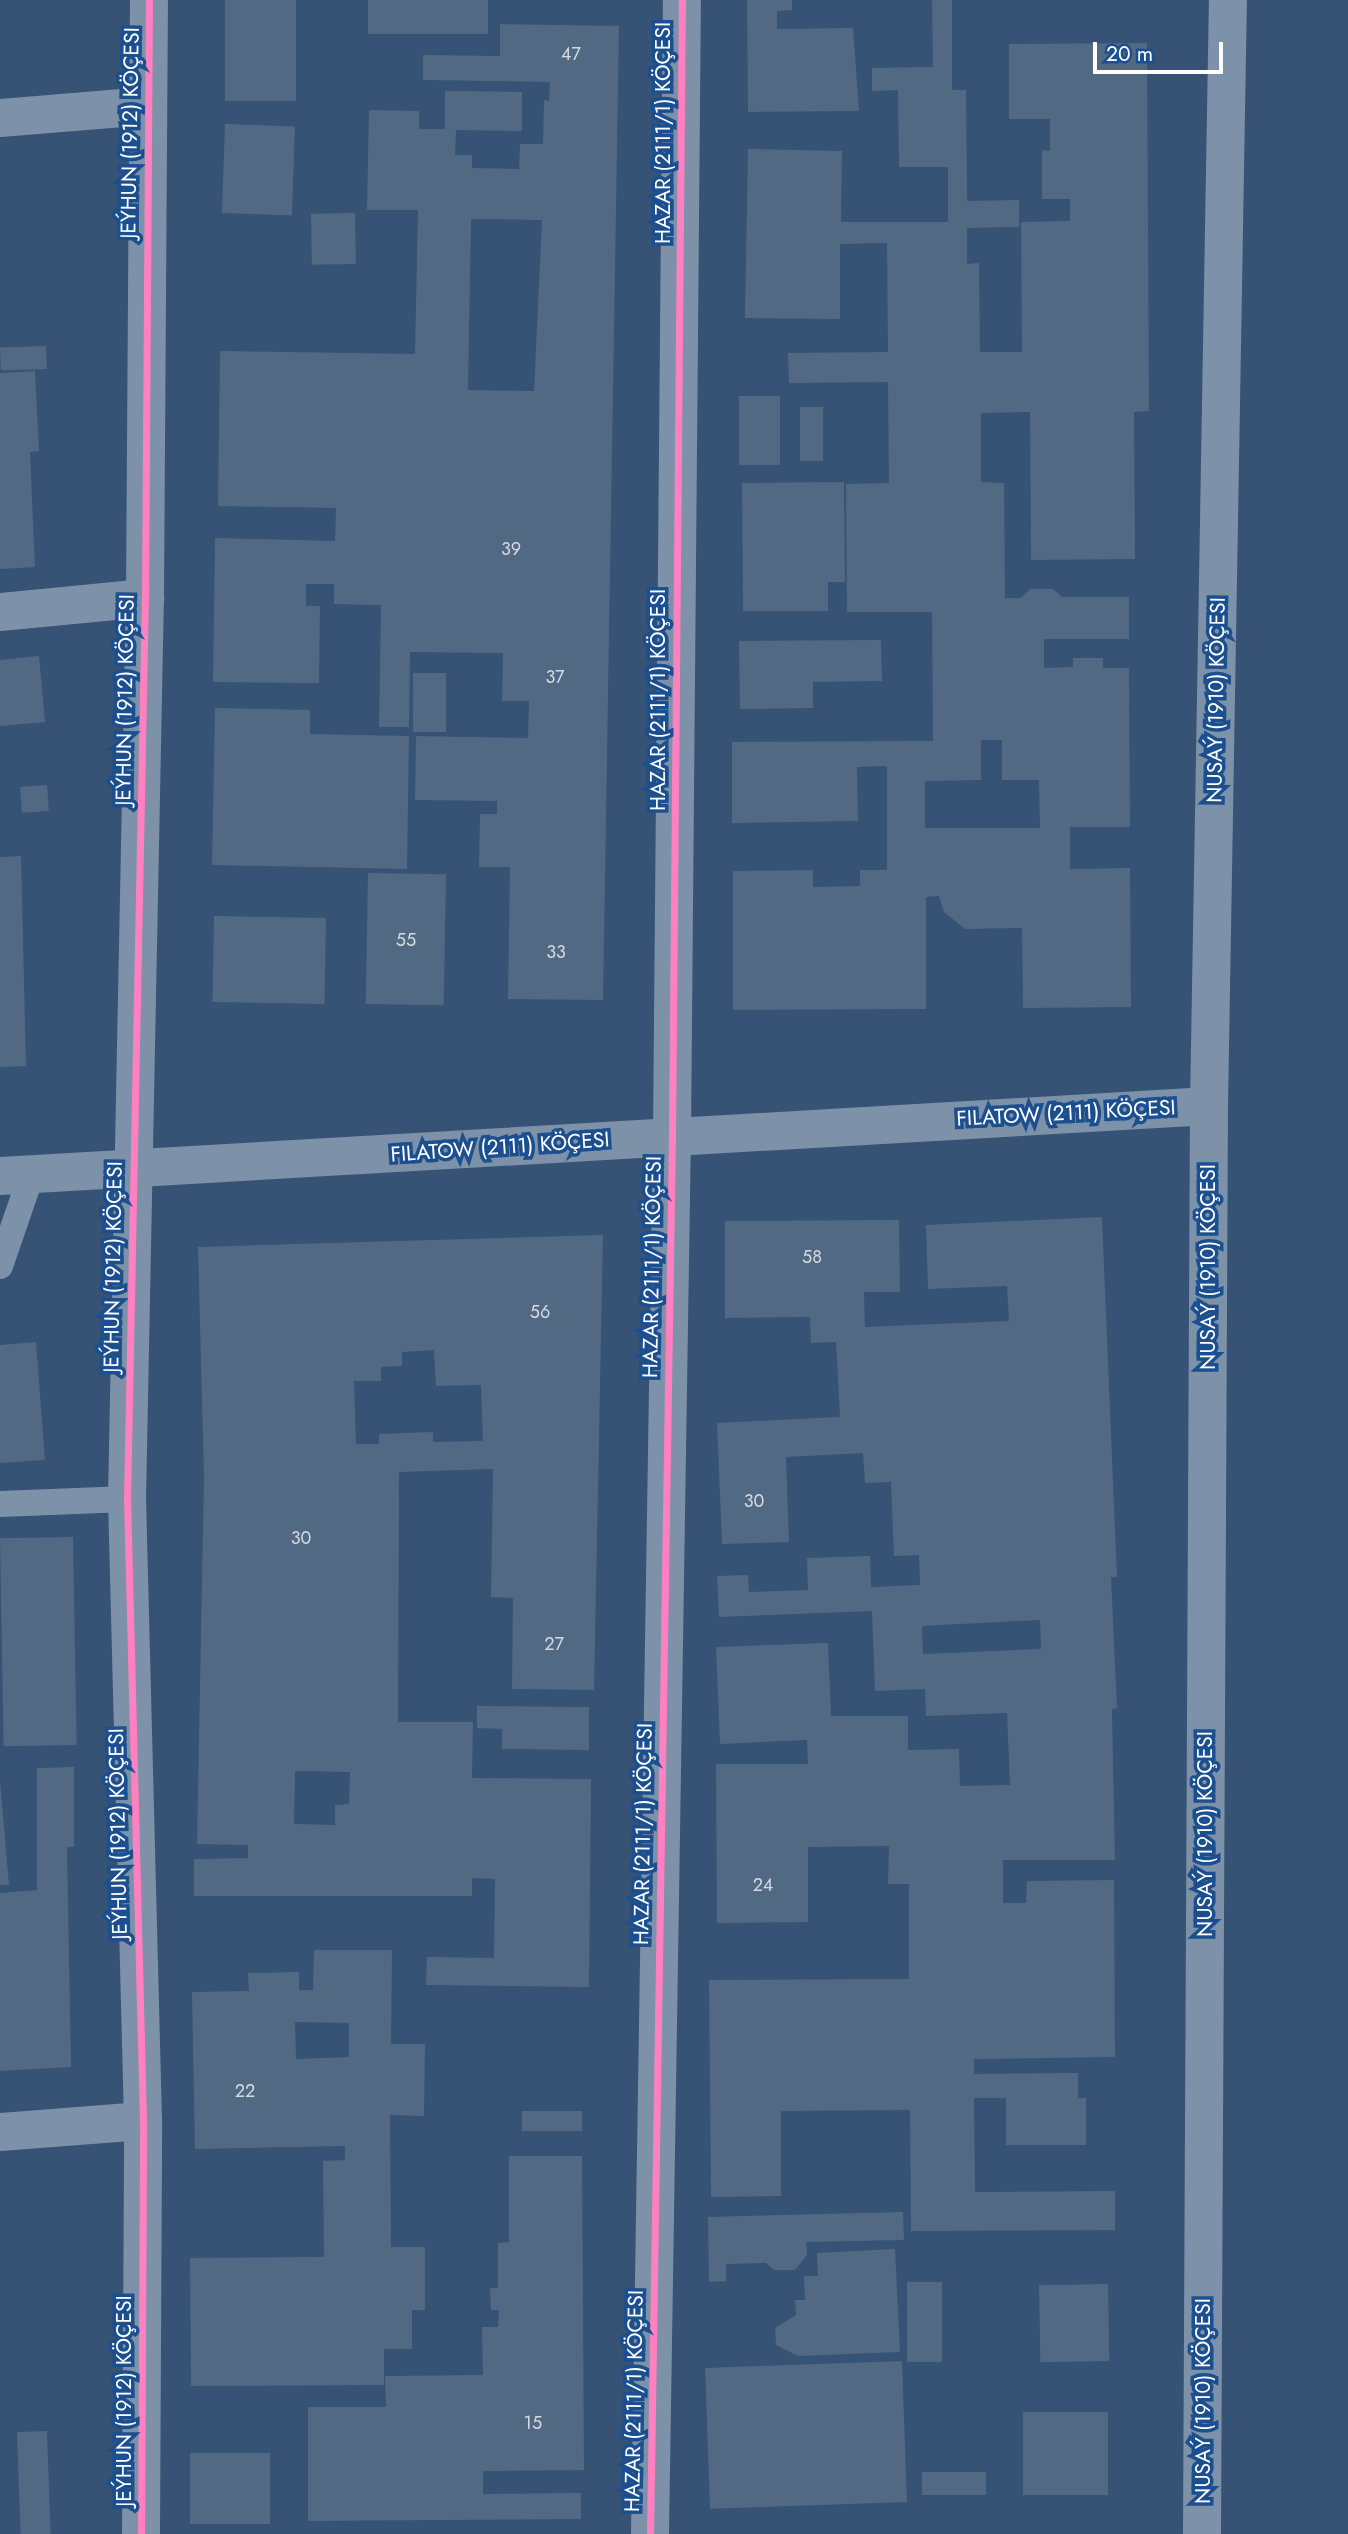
<!DOCTYPE html>
<meta charset="utf-8">
<style>
body{margin:0}
#map{position:relative;width:1348px;height:2534px;overflow:hidden;background:#365274;font-family:Jost,sans-serif}
div>[style]{position:absolute}
.building>*{inset:0;background:#526984;transform-origin:0 0}
.lane>*{height:26px;margin:-13px;padding:0 13px;transform-origin:13px;border-radius:13px;background:#7d92a8}
.street>*{height:38px;margin:-19px;padding:0 19px;transform-origin:19px;border-radius:19px;background:#7d92a8}
.cycleway>*{height:7px;margin:-3.5px;padding:0 3.5px;transform-origin:3.5px;border-radius:3.5px;background:#ff80c0}
span{translate:-50% -50%;white-space:nowrap;text-align:center;line-height:1.15;-webkit-text-stroke:7px #1b4f8f;paint-order:stroke}
.number-label{font-size:18px;color:#d4dae0}
.number-label span{-webkit-text-stroke-width:0}
.street-label{font-size:21px;color:#fff}
.scale{position:absolute;left:1093px;top:42px;width:130px;height:32px;box-sizing:border-box;border:4px solid #fff;border-top:0;padding-left:9px;font-size:21px;line-height:24px;white-space:nowrap;color:#fff;-webkit-text-stroke:5px #1b4f8f;paint-order:stroke}
</style>
<div id="map">
<div class="building">
<i style="left:225px;top:0;width:71px;height:101px"></i>
<i style="left:368px;top:0;width:120px;height:34px"></i>
<i style="clip-path:polygon(747px 0,792px 0,792px 10px,777px 11px,777px 29px,853px 28px,859px 111px,748px 112px)"></i>
<i style="clip-path:polygon(evenodd,932px 0,952px 0,952px 90px,966px 90px,967px 201px,1019px 200px,1019px 227px,967px 228px,967px 264px,979px 263px,980px 352px,1022px 352px,1021px 222px,1070px 221px,1070px 199px,1042px 199px,1042px 150px,1050px 151px,1050px 119px,1009px 119px,1009px 44px,1147px 43px,1149px 411px,1134px 412px,1135px 559px,1031px 560px,1030px 412px,981px 413px,981px 482px,1004px 483px,1005px 598px,1021px 598px,1030px 589px,1053px 589px,1062px 597px,1129px 597px,1129px 639px,1044px 639px,1044px 668px,1073px 667px,1073px 658px,1103px 658px,1103px 668px,1129px 668px,1130px 827px,1070px 827px,1070px 869px,1130px 868px,1131px 1007px,1023px 1008px,1022px 928px,965px 929px,944px 912px,939px 896px,926px 897px,926px 1009px,733px 1010px,733px 871px,813px 870px,813px 887px,860px 886px,860px 870px,887px 870px,887px 766px,857px 767px,858px 821px,732px 823px,732px 742px,933px 741px,932px 612px,847px 612px,846px 484px,889px 483px,888px 382px,789px 383px,788px 353px,888px 352px,887px 243px,840px 244px,840px 319px,745px 318px,748px 149px,842px 151px,841px 222px,948px 222px,948px 167px,899px 167px,898px 90px,872px 91px,872px 68px,933px 67px,932px 0,981px 740px,1002px 740px,1002px 780px,1039px 780px,1040px 828px,925px 828px,925px 781px,981px 780px,981px 740px)"></i>
<i style="clip-path:polygon(evenodd,500px 24px,619px 26px,603px 1000px,508px 999px,510px 867px,479px 867px,480px 814px,497px 814px,497px 801px,415px 800px,416px 736px,528px 738px,529px 701px,502px 701px,503px 653px,410px 652px,409px 727px,379px 727px,381px 605px,334px 604px,334px 584px,306px 584px,306px 606px,320px 606px,319px 683px,213px 682px,215px 538px,335px 541px,336px 508px,218px 506px,220px 351px,415px 354px,418px 210px,367px 210px,369px 110px,419px 111px,419px 129px,445px 129px,445px 91px,522px 92px,522px 131px,456px 130px,455px 155px,472px 155px,472px 168px,519px 169px,520px 144px,543px 144px,544px 100px,549px 101px,550px 82px,423px 80px,423px 55px,500px 56px,500px 24px,471px 219px,542px 220px,534px 391px,468px 390px,471px 219px)"></i>
<i style="left:225px;top:124px;width:70px;height:89px;rotate:2deg"></i>
<i style="left:355px;top:213px;width:51px;height:44px;rotate:89deg"></i>
<i style="left:46px;top:346px;width:23px;height:46px;rotate:88deg"></i>
<i style="clip-path:polygon(35px 371px,39px 451px,30px 452px,35px 567px,0 569px,0 373px)"></i>
<i style="left:780px;top:396px;width:69px;height:41px;rotate:90deg"></i>
<i style="left:800px;top:407px;width:23px;height:54px"></i>
<i style="clip-path:polygon(844px 482px,845px 582px,828px 582px,828px 611px,743px 611px,742px 483px)"></i>
<i style="clip-path:polygon(881px 640px,882px 681px,813px 682px,813px 708px,740px 709px,739px 641px)"></i>
<i style="clip-path:polygon(39px 656px,45px 722px,0 726px,0 660px)"></i>
<i style="left:413px;top:673px;width:33px;height:59px"></i>
<i style="clip-path:polygon(215px 708px,310px 710px,310px 734px,409px 736px,407px 869px,212px 865px)"></i>
<i style="left:47px;top:785px;width:26px;height:27px;rotate:86deg"></i>
<i style="clip-path:polygon(21px 856px,26px 1066px,0 1067px,0 857px)"></i>
<i style="left:368px;top:873px;width:78px;height:131px;rotate:1deg"></i>
<i style="left:214px;top:916px;width:112px;height:86px;rotate:1deg"></i>
<i style="clip-path:polygon(evenodd,1102px 1217px,1117px 1577px,1111px 1577px,1117px 1708px,1112px 1709px,1115px 1860px,1003px 1860px,1003px 1903px,1026px 1903px,1027px 1881px,1114px 1880px,1115px 2057px,974px 2059px,974px 2074px,1078px 2073px,1078px 2098px,1086px 2098px,1086px 2145px,1006px 2145px,1006px 2098px,974px 2098px,975px 2192px,1115px 2191px,1115px 2230px,911px 2231px,910px 2110px,781px 2111px,781px 2196px,711px 2197px,709px 1980px,909px 1979px,909px 1884px,888px 1884px,889px 1846px,808px 1847px,808px 1922px,717px 1923px,716px 1764px,808px 1764px,807px 1740px,720px 1744px,716px 1647px,828px 1643px,831px 1716px,908px 1716px,908px 1750px,959px 1749px,960px 1786px,1010px 1785px,1007px 1713px,926px 1716px,925px 1689px,875px 1691px,872px 1611px,719px 1617px,717px 1576px,748px 1575px,749px 1592px,808px 1590px,807px 1558px,870px 1556px,871px 1587px,920px 1585px,919px 1555px,894px 1556px,891px 1482px,865px 1483px,863px 1453px,786px 1457px,789px 1542px,722px 1544px,717px 1423px,840px 1417px,836px 1342px,811px 1343px,810px 1317px,725px 1318px,725px 1221px,899px 1220px,900px 1292px,864px 1292px,865px 1327px,1009px 1321px,1007px 1286px,928px 1289px,926px 1225px,1102px 1217px,1040px 1620px,1041px 1649px,923px 1654px,922px 1626px,1040px 1620px)"></i>
<i style="clip-path:polygon(evenodd,603px 1235px,594px 1690px,512px 1689px,513px 1598px,491px 1597px,493px 1469px,399px 1472px,398px 1722px,473px 1722px,472px 1778px,591px 1779px,589px 1987px,426px 1985px,427px 1957px,494px 1958px,495px 1879px,472px 1878px,472px 1896px,194px 1896px,194px 1859px,248px 1858px,248px 1845px,197px 1844px,204px 1477px,198px 1247px,603px 1235px,434px 1350px,436px 1386px,481px 1385px,483px 1441px,433px 1442px,433px 1432px,379px 1434px,379px 1444px,356px 1444px,354px 1381px,381px 1381px,381px 1367px,402px 1366px,402px 1352px,434px 1350px,603px 1235px,295px 1771px,350px 1772px,349px 1804px,335px 1805px,335px 1825px,294px 1824px,295px 1771px)"></i>
<i style="clip-path:polygon(36px 1342px,45px 1460px,0 1463px,0 1345px)"></i>
<i style="left:73px;top:1537px;width:208px;height:73px;rotate:89deg"></i>
<i style="clip-path:polygon(477px 1706px,589px 1707px,589px 1750px,502px 1749px,502px 1729px,477px 1728px)"></i>
<i style="clip-path:polygon(74px 1767px,74px 1847px,67px 1847px,71px 2067px,0 2071px,0 1893px,37px 1890px,37px 1768px)"></i>
<i style="clip-path:polygon(0 1780px,9px 1885px,0 1885px)"></i>
<i style="clip-path:polygon(evenodd,314px 1950px,392px 1950px,391px 2044px,425px 2044px,424px 2116px,390px 2115px,390px 2122px,391px 2247px,425px 2247px,425px 2310px,412px 2310px,412px 2349px,384px 2349px,384px 2385px,191px 2386px,190px 2258px,324px 2257px,323px 2161px,345px 2160px,345px 2146px,195px 2149px,192px 1992px,249px 1991px,248px 1973px,299px 1972px,299px 1990px,313px 1990px,314px 1950px,295px 2022px,349px 2023px,349px 2057px,296px 2059px,295px 2022px)"></i>
<i style="left:582px;top:2111px;width:20px;height:60px;rotate:90deg"></i>
<i style="clip-path:polygon(509px 2156px,582px 2156px,584px 2470px,483px 2471px,483px 2494px,581px 2493px,581px 2519px,308px 2521px,308px 2407px,386px 2407px,385px 2376px,483px 2375px,482px 2327px,498px 2327px,499px 2310px,491px 2310px,490px 2288px,498px 2288px,498px 2243px,509px 2242px)"></i>
<i style="clip-path:polygon(903px 2212px,904px 2240px,806px 2242px,807px 2255px,795px 2270px,774px 2270px,766px 2263px,726px 2264px,726px 2281px,709px 2282px,708px 2217px)"></i>
<i style="clip-path:polygon(895px 2249px,900px 2352px,798px 2356px,776px 2345px,775px 2328px,796px 2315px,795px 2300px,805px 2300px,804px 2276px,818px 2276px,817px 2253px)"></i>
<i style="left:907px;top:2282px;width:35px;height:80px"></i>
<i style="left:1108px;top:2284px;width:77px;height:69px;rotate:89deg"></i>
<i style="left:902px;top:2361px;width:141px;height:197px;rotate:88deg"></i>
<i style="left:1023px;top:2412px;width:85px;height:83px"></i>
<i style="left:47px;top:2431px;width:103px;height:30px;rotate:88deg"></i>
<i style="left:270px;top:2453px;width:71px;height:80px;rotate:90deg"></i>
<i style="left:986px;top:2472px;width:23px;height:64px;rotate:90deg"></i>
</div>
<div class="lane">
<i style="left:0;top:1266px;width:98px;rotate:-71deg"></i>
<i style="left:0;top:1504px;width:127px;rotate:-2.3deg"></i>
</div>
<div class="street">
<i style="left:0;top:118px;width:147px;rotate:-4.7deg"></i>
<i style="left:0;top:612px;width:146px;rotate:-5.5deg"></i>
<i style="left:0;top:1176px;width:1211px;rotate:-3.31deg"></i>
<i style="left:0;top:2132px;width:143px;rotate:-4.4deg"></i>
<i style="left:141px;top:2534px;width:413px;rotate:-89.7deg"></i>
<i style="left:143px;top:2121px;width:622px;rotate:-91.47deg"></i>
<i style="left:127px;top:1499px;width:901px;rotate:-88.86deg"></i>
<i style="left:145px;top:598px;width:598px;rotate:-89.62deg"></i>
<i style="left:650px;top:2534px;width:1398px;rotate:-89.1deg"></i>
<i style="left:672px;top:1136px;width:1136px;rotate:-89.5deg"></i>
<i style="left:1202px;top:2534px;width:1428px;rotate:-89.72deg"></i>
<i style="left:1209px;top:1106px;width:1106px;rotate:-89.02deg"></i>
</div>
<div class="cycleway">
<i style="left:141px;top:2534px;width:413px;rotate:-89.7deg"></i>
<i style="left:143px;top:2121px;width:622px;rotate:-91.47deg"></i>
<i style="left:127px;top:1499px;width:901px;rotate:-88.86deg"></i>
<i style="left:145px;top:598px;width:598px;rotate:-89.62deg"></i>
<i style="left:650px;top:2534px;width:1398px;rotate:-89.1deg"></i>
<i style="left:672px;top:1136px;width:1136px;rotate:-89.5deg"></i>
</div>
<div class="number-label">
<span style="left:571px;top:54px">47</span>
<span style="left:511px;top:549px">39</span>
<span style="left:555px;top:677px">37</span>
<span style="left:406px;top:940px">55</span>
<span style="left:556px;top:952px">33</span>
<span style="left:812px;top:1257px">58</span>
<span style="left:540px;top:1312px">56</span>
<span style="left:754px;top:1501px">30</span>
<span style="left:301px;top:1538px">30</span>
<span style="left:554px;top:1644px">27</span>
<span style="left:763px;top:1885px">24</span>
<span style="left:245px;top:2091px">22</span>
<span style="left:533px;top:2423px">15</span>
</div>
<div class="street-label">
<span style="left:130px;top:133px;rotate:-89deg">JEÝHUN (1912) KÖÇESI</span>
<span style="left:663px;top:133px;rotate:-90deg">HAZAR (2111/1) KÖÇESI</span>
<span style="left:125px;top:700px;rotate:-89deg">JEÝHUN (1912) KÖÇESI</span>
<span style="left:658px;top:700px;rotate:-90deg">HAZAR (2111/1) KÖÇESI</span>
<span style="left:1216px;top:700px;rotate:-89deg">NUSAÝ (1910) KÖÇESI</span>
<span style="left:1066px;top:1113px;rotate:-3deg">FILATOW (2111) KÖÇESI</span>
<span style="left:500px;top:1147px;rotate:-4deg">FILATOW (2111) KÖÇESI</span>
<span style="left:113px;top:1267px;rotate:-89deg">JEÝHUN (1912) KÖÇESI</span>
<span style="left:652px;top:1267px;rotate:-89deg">HAZAR (2111/1) KÖÇESI</span>
<span style="left:1208px;top:1267px;rotate:-90deg">NUSAÝ (1910) KÖÇESI</span>
<span style="left:118px;top:1834px;rotate:-91deg">JEÝHUN (1912) KÖÇESI</span>
<span style="left:643px;top:1834px;rotate:-89deg">HAZAR (2111/1) KÖÇESI</span>
<span style="left:1205px;top:1834px;rotate:-90deg">NUSAÝ (1910) KÖÇESI</span>
<span style="left:124px;top:2401px;rotate:-90deg">JEÝHUN (1912) KÖÇESI</span>
<span style="left:634px;top:2401px;rotate:-89deg">HAZAR (2111/1) KÖÇESI</span>
<span style="left:1203px;top:2401px;rotate:-90deg">NUSAÝ (1910) KÖÇESI</span>
</div>
<div class="scale">20 m</div>
</div>
